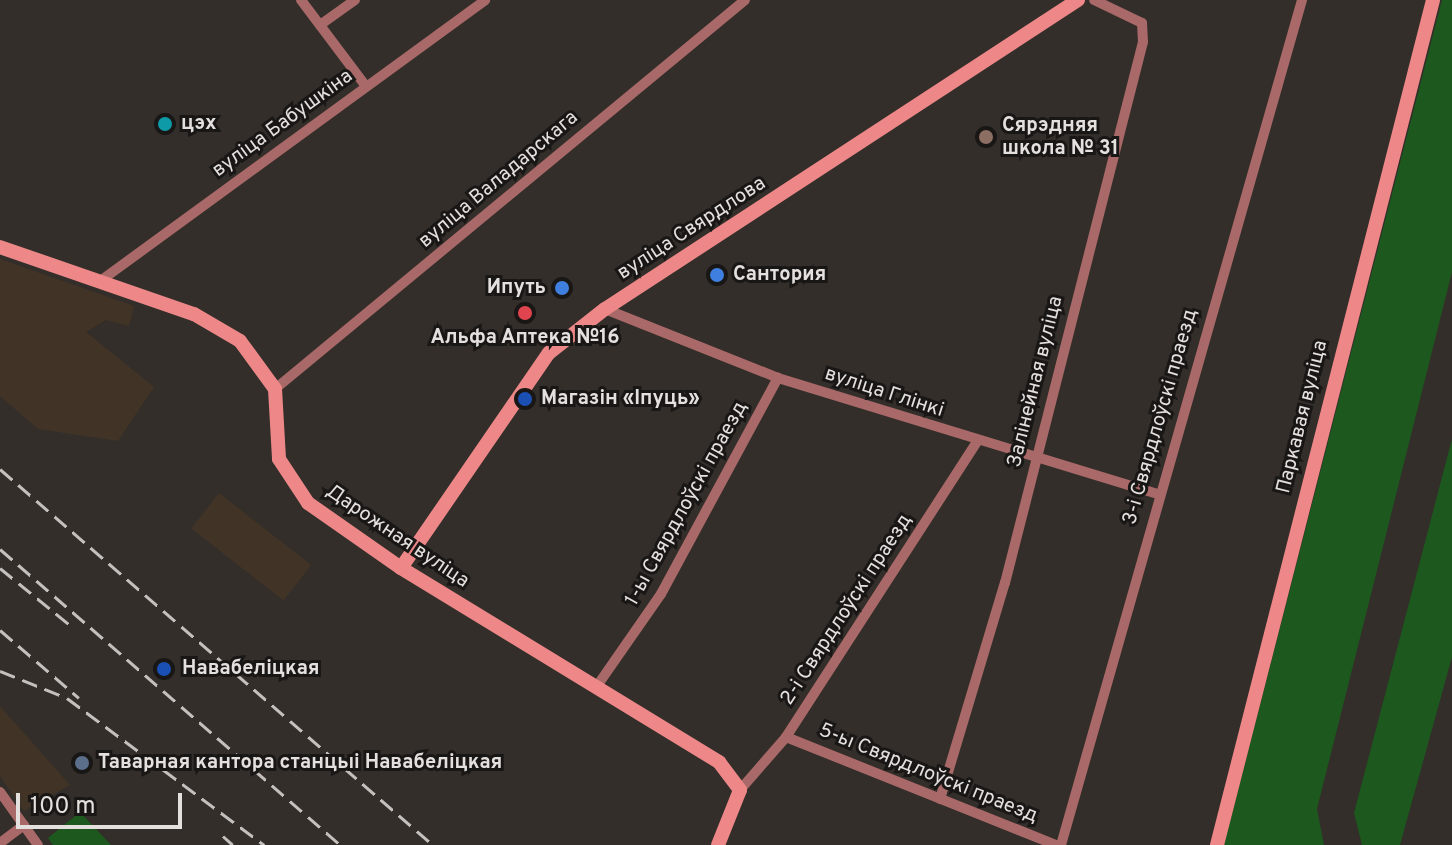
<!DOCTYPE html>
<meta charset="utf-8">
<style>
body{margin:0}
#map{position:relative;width:1452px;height:845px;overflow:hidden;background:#332e2a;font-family:Overpass,sans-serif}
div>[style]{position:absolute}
.industrial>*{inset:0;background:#413426;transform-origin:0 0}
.green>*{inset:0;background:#1d581e}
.street>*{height:10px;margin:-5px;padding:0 5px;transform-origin:5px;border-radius:5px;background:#a96968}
.secondary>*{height:14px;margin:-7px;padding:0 7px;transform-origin:7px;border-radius:7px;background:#e88}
.rail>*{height:3px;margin-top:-1.5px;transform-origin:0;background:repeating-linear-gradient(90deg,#c4c0be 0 16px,transparent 0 24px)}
.dots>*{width:22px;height:22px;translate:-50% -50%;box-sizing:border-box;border:4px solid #191715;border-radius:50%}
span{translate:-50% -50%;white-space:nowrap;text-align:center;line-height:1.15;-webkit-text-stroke:6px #191715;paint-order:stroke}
.poi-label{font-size:20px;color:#e4e0de;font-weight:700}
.left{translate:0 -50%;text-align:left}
.right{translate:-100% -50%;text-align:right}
.street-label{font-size:20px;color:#e4e0de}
.scale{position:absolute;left:16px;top:793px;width:166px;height:36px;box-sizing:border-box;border:4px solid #e4e0de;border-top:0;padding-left:10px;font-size:24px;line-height:28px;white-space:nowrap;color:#e4e0de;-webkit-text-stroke:6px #191715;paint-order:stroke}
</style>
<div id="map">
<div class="industrial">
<i style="clip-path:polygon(0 259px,134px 306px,129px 326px,106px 320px,86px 332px,154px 387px,118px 441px,38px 429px,0 396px)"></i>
<i style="left:219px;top:493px;width:117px;height:45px;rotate:38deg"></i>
<i style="clip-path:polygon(0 706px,70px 785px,24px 811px,0 776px)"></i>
</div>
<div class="green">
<i style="clip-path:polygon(1442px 0,1452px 0,1452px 272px,1317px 809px,1324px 845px,1224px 845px)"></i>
<i style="clip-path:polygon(1452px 439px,1452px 657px,1400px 845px,1362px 845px,1354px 813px)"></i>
<i style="clip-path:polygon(80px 812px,111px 845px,53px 845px,48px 838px)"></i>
</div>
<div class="street">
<i style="left:301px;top:0;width:106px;rotate:53deg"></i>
<i style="left:320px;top:25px;width:43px;rotate:-35.5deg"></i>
<i style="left:103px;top:279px;width:473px;rotate:-36.1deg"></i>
<i style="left:605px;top:309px;width:186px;rotate:21.7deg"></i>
<i style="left:778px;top:378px;width:397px;rotate:17deg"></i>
<i style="left:275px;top:389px;width:610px;rotate:-39.61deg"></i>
<i style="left:597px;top:686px;width:112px;rotate:-55.2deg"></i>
<i style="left:661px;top:594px;width:246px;rotate:-61.6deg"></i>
<i style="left:786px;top:737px;width:291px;rotate:21.8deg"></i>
<i style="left:740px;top:790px;width:70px;rotate:-49deg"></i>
<i style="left:786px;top:737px;width:351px;rotate:-57.1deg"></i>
<i style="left:0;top:792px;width:65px;rotate:54.4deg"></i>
<i style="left:940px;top:799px;width:226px;rotate:-73.3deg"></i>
<i style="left:1005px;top:583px;width:558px;rotate:-75.69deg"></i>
<i style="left:1143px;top:42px;width:19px;rotate:-93deg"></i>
<i style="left:1142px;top:23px;width:53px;rotate:-154.4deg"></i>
<i style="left:0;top:843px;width:30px;rotate:-37deg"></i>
<i style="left:1061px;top:845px;width:879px;rotate:-74.08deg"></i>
</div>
<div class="secondary">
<i style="left:0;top:247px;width:205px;rotate:19.1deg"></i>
<i style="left:194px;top:314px;width:53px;rotate:30.4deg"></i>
<i style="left:240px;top:341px;width:59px;rotate:53.9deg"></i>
<i style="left:275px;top:389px;width:70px;rotate:86.7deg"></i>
<i style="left:279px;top:459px;width:53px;rotate:56.6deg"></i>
<i style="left:308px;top:503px;width:113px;rotate:35deg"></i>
<i style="left:401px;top:568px;width:373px;rotate:31.4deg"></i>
<i style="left:719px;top:762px;width:35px;rotate:53deg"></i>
<i style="left:740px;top:790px;width:59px;rotate:111.8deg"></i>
<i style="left:401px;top:568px;width:261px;rotate:-55.5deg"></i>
<i style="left:549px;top:353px;width:71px;rotate:-38.2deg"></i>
<i style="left:605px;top:309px;width:565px;rotate:-33.16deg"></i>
<i style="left:1217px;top:845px;width:872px;rotate:-75.66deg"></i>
</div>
<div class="rail">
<i style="left:0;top:469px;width:573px;rotate:40.97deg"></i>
<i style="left:0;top:549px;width:452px;rotate:41deg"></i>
<i style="left:0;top:568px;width:92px;rotate:39.2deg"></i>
<i style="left:0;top:630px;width:104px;rotate:40.7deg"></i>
<i style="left:0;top:671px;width:72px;rotate:21.9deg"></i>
<i style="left:67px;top:698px;width:246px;rotate:36.7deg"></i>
<i style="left:223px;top:836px;width:13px;rotate:42deg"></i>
</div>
<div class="dots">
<i style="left:165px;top:124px;background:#0f9aa8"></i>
<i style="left:986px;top:137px;background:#8d6e63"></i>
<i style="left:717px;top:275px;background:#3f7fe0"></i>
<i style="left:562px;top:288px;background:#3f7fe0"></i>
<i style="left:525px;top:313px;background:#e0444e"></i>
<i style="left:525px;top:399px;background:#1a4fb4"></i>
<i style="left:164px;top:669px;background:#1a4fb4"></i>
<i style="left:82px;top:763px;background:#5c6f8a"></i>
</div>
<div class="poi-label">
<span class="left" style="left:181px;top:124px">цэх</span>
<span class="left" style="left:1002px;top:138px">Сярэдняя<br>школа № 31</span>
<span class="left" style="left:733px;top:275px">Сантория</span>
<span class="right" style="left:546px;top:288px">Ипуть</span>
<span style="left:525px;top:338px">Альфа Аптека №16</span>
<span class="left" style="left:541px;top:399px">Магазін «Іпуць»</span>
<span class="left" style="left:182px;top:669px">Навабеліцкая</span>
<span class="left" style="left:98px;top:763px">Таварная кантора станцыі Навабеліцкая</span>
</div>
<div class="street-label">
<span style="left:283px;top:124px;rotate:-36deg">вуліца Бабушкіна</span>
<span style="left:499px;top:180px;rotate:-40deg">вуліца Валадарскага</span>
<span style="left:692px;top:229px;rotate:-33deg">вуліца Свярдлова</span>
<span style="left:1036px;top:382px;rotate:-76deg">Залінейная вуліца</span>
<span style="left:884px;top:393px;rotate:18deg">вуліца Глінкі</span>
<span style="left:1161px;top:417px;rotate:-74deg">3-і Свярдлоўскі праезд</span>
<span style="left:1303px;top:417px;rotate:-76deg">Паркавая вуліца</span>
<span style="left:687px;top:504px;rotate:-61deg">1-ы Свярдлоўскі праезд</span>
<span style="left:397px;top:537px;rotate:34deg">Дарожная вуліца</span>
<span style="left:847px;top:610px;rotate:-57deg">2-і Свярдлоўскі праезд</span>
<span style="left:928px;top:774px;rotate:22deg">5-ы Свярдлоўскі праезд</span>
</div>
<div class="scale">100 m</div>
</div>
